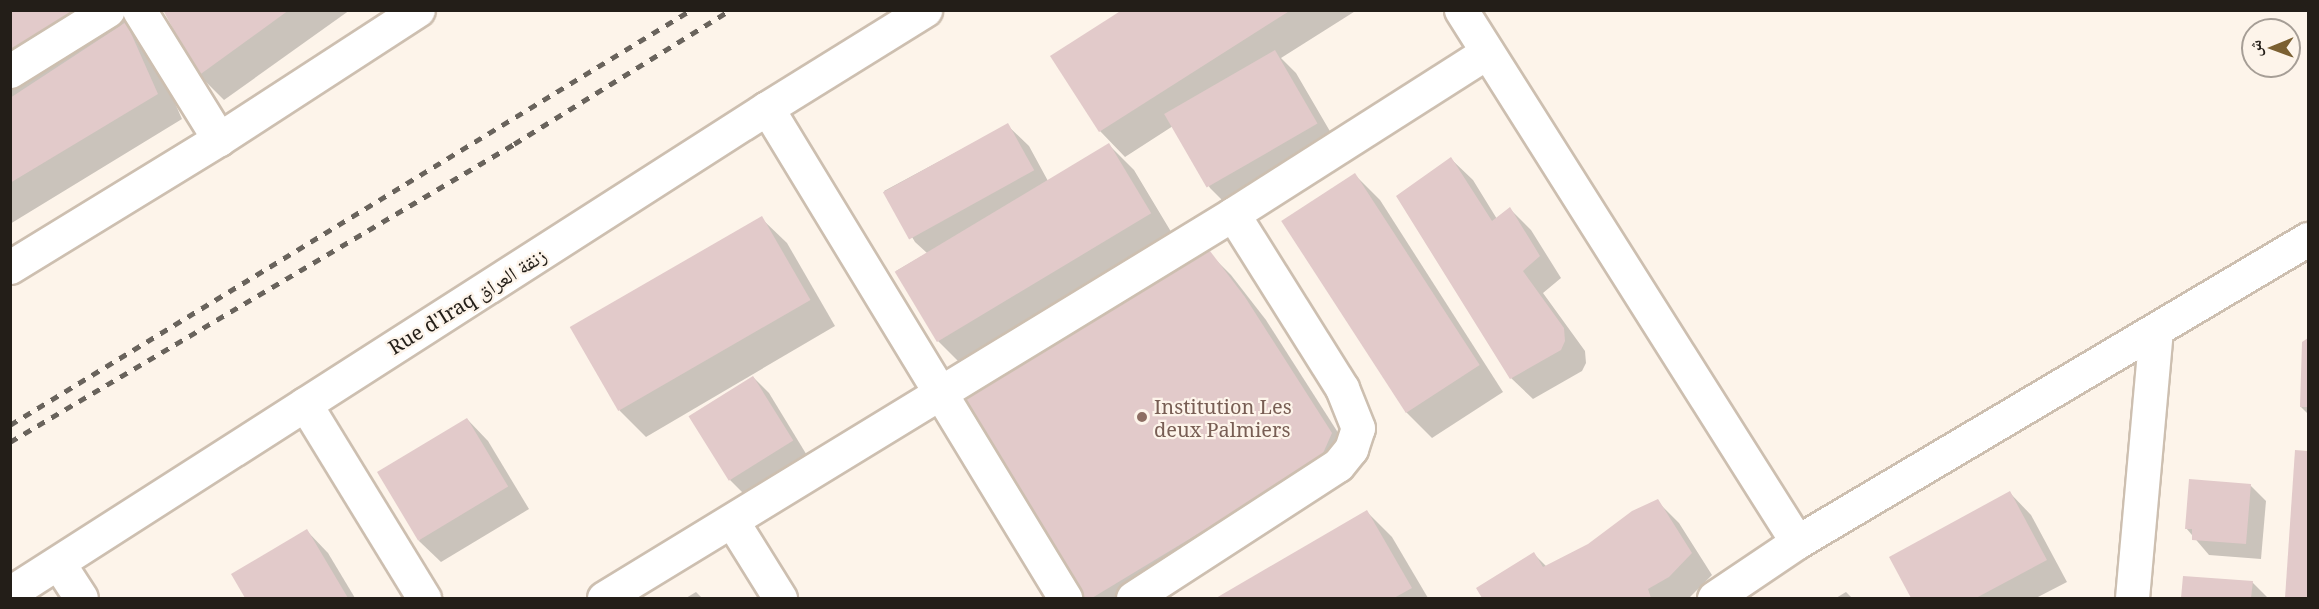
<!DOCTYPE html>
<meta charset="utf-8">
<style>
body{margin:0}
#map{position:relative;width:2319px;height:609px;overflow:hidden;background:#fdf4ea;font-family:"Noto Serif","Noto Naskh Arabic",serif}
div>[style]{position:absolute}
.shadow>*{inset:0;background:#0003}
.building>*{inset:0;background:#e2caca;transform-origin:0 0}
.roads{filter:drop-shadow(2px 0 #cdbfb0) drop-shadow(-2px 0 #cdbfb0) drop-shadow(0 2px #cdbfb0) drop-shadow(0 -2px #cdbfb0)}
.minor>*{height:33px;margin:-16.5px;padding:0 16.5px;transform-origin:16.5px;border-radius:16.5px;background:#fff}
.rail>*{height:4.5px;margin-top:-2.25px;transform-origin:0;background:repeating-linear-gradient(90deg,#69635c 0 8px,transparent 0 16px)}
.dots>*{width:16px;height:16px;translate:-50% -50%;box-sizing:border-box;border:3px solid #fdf4ea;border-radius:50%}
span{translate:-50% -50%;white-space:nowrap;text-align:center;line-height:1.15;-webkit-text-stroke:4.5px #fdf4ea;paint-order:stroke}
.street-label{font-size:20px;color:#231e18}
.education-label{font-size:20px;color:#785e54}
.left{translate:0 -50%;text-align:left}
.frame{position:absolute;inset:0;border:12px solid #231e18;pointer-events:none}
.north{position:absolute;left:2241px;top:18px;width:60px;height:60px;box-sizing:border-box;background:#fdf4ea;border:2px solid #a69e96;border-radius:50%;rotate:269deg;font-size:16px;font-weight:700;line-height:24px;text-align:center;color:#231e18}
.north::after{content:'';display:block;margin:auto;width:21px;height:27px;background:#7b6032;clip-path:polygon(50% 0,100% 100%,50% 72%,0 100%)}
</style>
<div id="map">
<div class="shadow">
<i style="clip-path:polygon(10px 10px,126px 10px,133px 22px,128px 25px,151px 49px,182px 119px,10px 224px)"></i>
<i style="clip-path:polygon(164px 10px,350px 10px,224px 100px,199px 75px)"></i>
<i style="clip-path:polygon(1124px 10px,1357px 10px,1281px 58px,1296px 73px,1338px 145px,1231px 209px,1210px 188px,1173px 126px,1125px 157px,1100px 131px)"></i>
<i style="clip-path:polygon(1007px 125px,1029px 146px,1048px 181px,1109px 145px,1134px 170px,1176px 240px,963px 366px,938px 341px,896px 271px,927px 253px,915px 242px,884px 191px)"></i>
<i style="clip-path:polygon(1451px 159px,1473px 180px,1497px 219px,1510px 209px,1531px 230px,1561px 278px,1543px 293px,1585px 351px,1586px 363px,1582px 371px,1533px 399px,1511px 378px)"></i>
<i style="clip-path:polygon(1355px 175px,1380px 200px,1503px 392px,1432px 438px,1407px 413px,1283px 221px)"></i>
<i style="clip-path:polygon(761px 218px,787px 243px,835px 326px,646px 437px,620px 411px,572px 329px)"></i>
<i style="clip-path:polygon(1209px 253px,1231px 275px,1266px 320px,1353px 456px,1148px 598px,1079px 598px)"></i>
<i style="clip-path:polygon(2308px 339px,2308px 414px,2301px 407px,2303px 343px)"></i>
<i style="clip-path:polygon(753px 377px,769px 393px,808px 457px,746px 496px,730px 480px)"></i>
<i style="clip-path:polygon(467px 419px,488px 441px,529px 509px,441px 562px,419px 541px)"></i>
<i style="clip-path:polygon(2296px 452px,2308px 452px,2308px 598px,2286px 598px)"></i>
<i style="clip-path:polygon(2250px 485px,2266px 501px,2261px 559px,2209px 555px,2186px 528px)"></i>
<i style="clip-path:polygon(2010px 493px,2031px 515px,2067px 582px,2036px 598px,1913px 598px,1891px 558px)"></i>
<i style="clip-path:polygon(1657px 501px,1679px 523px,1712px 575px,1689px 598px,1484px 598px,1478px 588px,1534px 554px,1547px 567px,1589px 545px)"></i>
<i style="clip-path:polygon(1367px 512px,1392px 537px,1428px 598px,1219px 598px)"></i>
<i style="clip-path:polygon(307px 531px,328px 553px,355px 598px,247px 598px,233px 575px)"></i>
<i style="clip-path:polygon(2185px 577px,2252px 582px,2268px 598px,2183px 598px)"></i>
<i style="clip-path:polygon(696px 592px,702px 598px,686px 598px)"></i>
<i style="clip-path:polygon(1846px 592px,1852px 598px,1836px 598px)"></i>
</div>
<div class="building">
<i style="clip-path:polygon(10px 10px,85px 10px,10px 56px)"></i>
<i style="clip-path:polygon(163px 10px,289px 10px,198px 76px)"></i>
<i style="clip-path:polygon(1122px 10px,1291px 10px,1099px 132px,1050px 56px)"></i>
<i style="clip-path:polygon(126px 22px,158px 94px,10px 183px,10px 98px)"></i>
<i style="left:1275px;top:50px;width:85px;height:128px;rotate:60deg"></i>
<i style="left:1008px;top:123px;width:54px;height:143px;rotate:61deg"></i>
<i style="left:1109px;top:143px;width:82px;height:250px;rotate:59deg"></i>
<i style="clip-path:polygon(1451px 157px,1492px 221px,1510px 207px,1540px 256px,1523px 271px,1564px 328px,1565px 341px,1561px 350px,1510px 379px,1396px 196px)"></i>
<i style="left:1355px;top:173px;width:229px;height:88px;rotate:57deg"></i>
<i style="left:762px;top:216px;width:97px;height:222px;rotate:60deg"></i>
<i style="clip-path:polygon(1210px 251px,1245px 297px,1332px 433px,1320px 460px,1092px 598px,1077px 598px,952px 400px)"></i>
<i style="clip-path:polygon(2308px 338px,2308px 407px,2300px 407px,2302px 342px)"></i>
<i style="left:753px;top:376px;width:76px;height:76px;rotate:58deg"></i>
<i style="left:467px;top:418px;width:80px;height:105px;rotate:59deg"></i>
<i style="clip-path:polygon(2295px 450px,2308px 451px,2308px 598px,2285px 598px)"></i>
<i style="clip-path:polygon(2189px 479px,2251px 484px,2246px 544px,2192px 540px,2192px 529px,2185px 529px)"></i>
<i style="clip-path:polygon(2010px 491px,2047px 560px,1976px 598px,1911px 598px,1889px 557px)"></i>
<i style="clip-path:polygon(1658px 499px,1692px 553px,1669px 577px,1648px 589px,1651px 598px,1482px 598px,1476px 588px,1534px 552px,1543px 567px,1588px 544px,1632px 511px)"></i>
<i style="clip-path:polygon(1367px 510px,1412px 588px,1394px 598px,1216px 598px)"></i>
<i style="clip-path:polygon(307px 529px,348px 598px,245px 598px,231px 574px)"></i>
<i style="clip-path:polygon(2183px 576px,2253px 581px,2251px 598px,2181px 598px)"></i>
</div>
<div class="roads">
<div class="minor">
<i style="left:139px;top:10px;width:152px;rotate:58.2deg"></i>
<i style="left:1461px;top:10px;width:629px;rotate:57.72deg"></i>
<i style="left:10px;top:71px;width:115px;rotate:-31.9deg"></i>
<i style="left:767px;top:108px;width:574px;rotate:58.69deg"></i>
<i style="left:10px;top:267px;width:245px;rotate:-31.5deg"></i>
<i style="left:219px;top:139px;width:237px;rotate:-33deg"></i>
<i style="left:305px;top:404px;width:228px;rotate:58.5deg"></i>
<i style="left:732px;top:521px;width:91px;rotate:58.1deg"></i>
<i style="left:59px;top:564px;width:40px;rotate:57.1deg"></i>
<i style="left:10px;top:593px;width:899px;rotate:-32.65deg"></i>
<i style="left:767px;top:108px;width:186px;rotate:-31.8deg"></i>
<i style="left:604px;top:598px;width:737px;rotate:-31.4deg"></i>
<i style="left:1233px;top:214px;width:301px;rotate:-32.5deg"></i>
<i style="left:1133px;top:598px;width:244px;rotate:-33deg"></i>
<i style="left:1338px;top:465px;width:21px;rotate:-51deg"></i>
<i style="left:1351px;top:449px;width:22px;rotate:-72deg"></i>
<i style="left:1358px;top:428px;width:43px;rotate:-111.8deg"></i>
<i style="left:1342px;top:388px;width:205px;rotate:-122.1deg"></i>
<i style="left:1714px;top:598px;width:100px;rotate:-34deg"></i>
<i style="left:1797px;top:542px;width:594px;rotate:-30.67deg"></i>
<i style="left:2132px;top:598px;width:269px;rotate:-84.9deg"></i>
</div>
</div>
<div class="rail">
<i style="left:10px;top:425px;width:797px;rotate:-31.36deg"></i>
<i style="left:10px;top:442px;width:586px;rotate:-30.59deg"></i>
<i style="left:514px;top:144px;width:254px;rotate:-31.8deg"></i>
</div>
<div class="dots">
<i style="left:1142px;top:417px;background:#8d6e63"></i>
</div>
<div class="street-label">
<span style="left:467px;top:301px;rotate:-32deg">Rue d'Iraq زنقة العراق</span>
</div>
<div class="education-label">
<span class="left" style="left:1154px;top:418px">Institution Les<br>deux Palmiers</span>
</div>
<div class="frame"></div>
<div class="north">ش</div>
</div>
